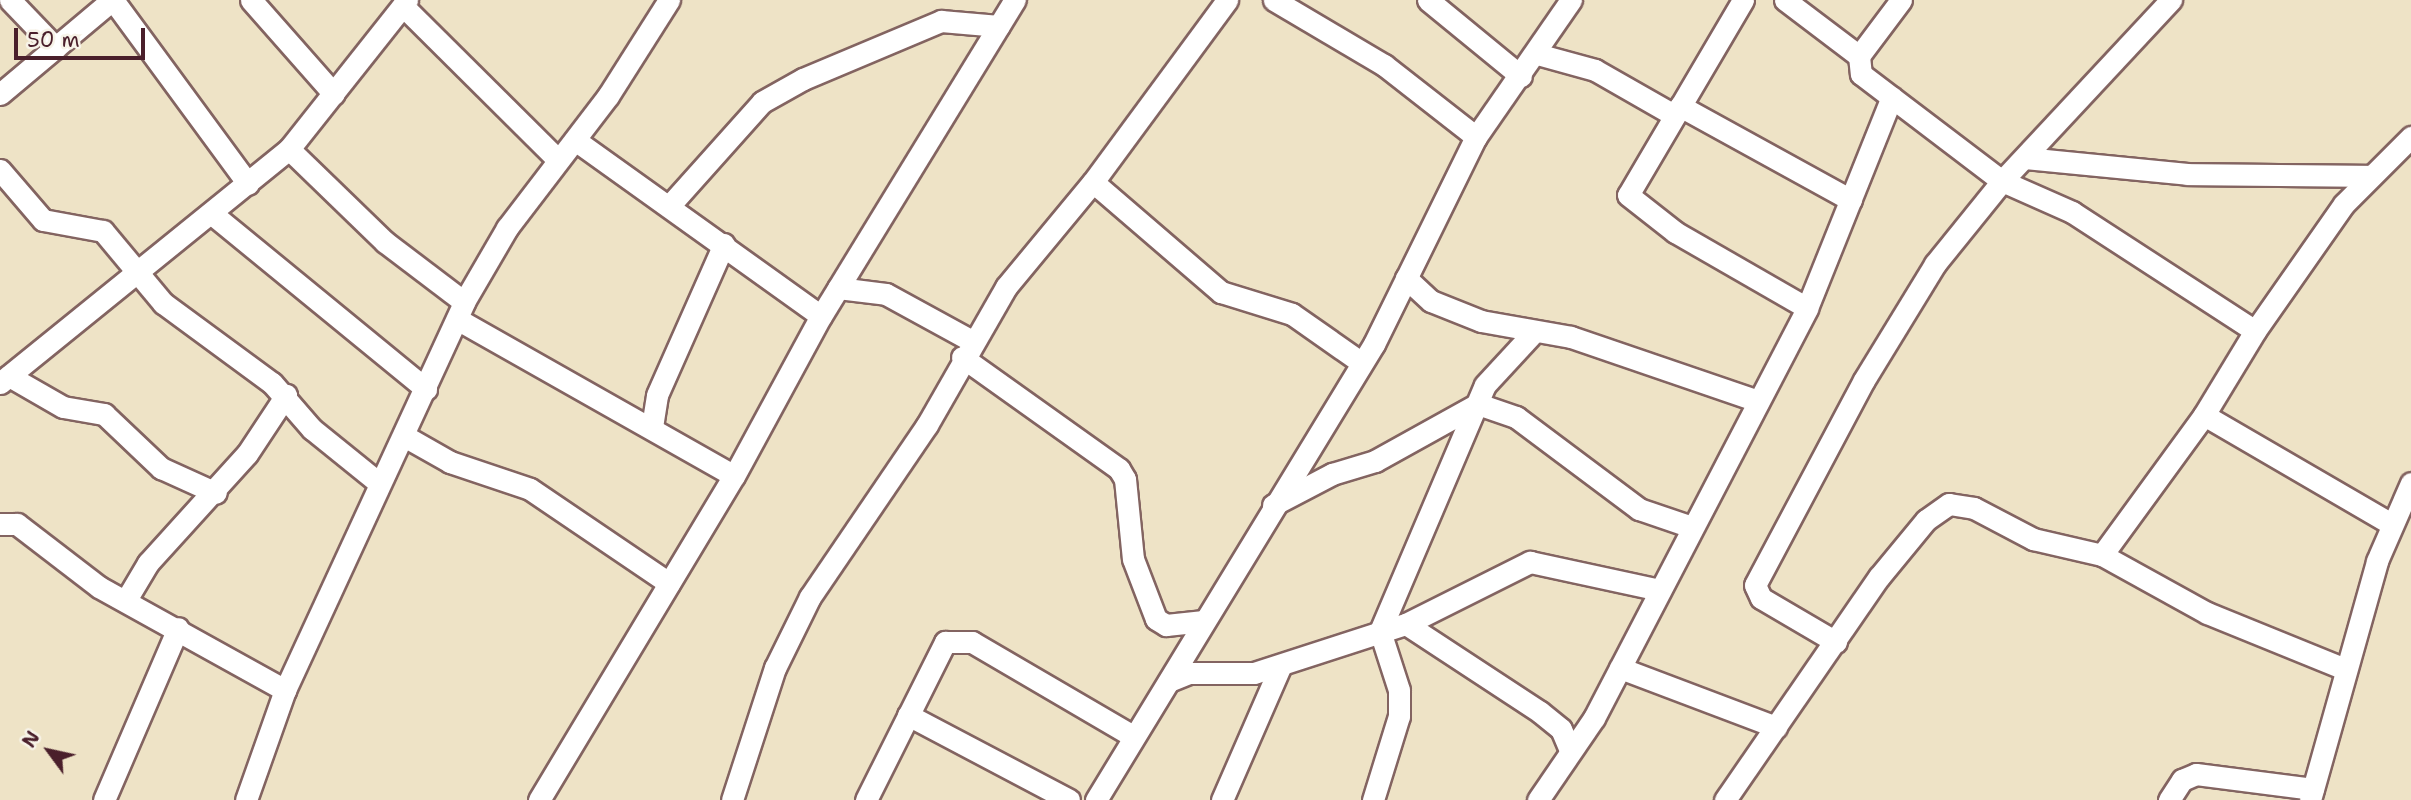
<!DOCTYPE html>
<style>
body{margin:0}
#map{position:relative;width:2411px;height:800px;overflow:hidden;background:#eee3c6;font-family:"Shantell Sans",sans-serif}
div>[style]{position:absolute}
.roads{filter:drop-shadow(2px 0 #836461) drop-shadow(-2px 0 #836461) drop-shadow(0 2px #836461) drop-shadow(0 -2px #836461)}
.minor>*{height:21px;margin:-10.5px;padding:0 10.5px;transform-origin:10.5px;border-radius:10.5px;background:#fff}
span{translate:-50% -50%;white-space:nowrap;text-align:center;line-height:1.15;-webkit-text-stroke:6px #f7f3e8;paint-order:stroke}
.north{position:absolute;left:14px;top:716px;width:70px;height:70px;-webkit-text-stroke:5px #f7f3e8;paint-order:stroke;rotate:303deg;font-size:19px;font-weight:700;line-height:28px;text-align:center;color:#4a1f2b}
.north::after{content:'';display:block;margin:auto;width:24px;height:32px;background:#4a1f2b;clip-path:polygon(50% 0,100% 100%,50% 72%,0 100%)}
.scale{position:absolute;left:14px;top:28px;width:131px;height:32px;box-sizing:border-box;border:4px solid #4a1f2b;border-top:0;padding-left:9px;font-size:21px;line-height:24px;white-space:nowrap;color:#4a1f2b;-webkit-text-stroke:5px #f7f3e8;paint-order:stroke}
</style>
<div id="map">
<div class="roads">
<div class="minor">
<i style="left:10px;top:0;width:66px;rotate:46.2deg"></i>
<i style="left:113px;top:0;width:228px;rotate:53.7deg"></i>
<i style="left:251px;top:0;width:125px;rotate:48.6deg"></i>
<i style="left:1274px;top:0;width:128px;rotate:30.6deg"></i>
<i style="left:1384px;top:65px;width:117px;rotate:38deg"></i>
<i style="left:1428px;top:0;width:120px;rotate:39.3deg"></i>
<i style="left:1743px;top:0;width:226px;rotate:120.5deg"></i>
<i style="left:1628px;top:195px;width:60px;rotate:38.2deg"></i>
<i style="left:1675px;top:232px;width:152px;rotate:29.9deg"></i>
<i style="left:1785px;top:0;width:93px;rotate:37.1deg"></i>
<i style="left:1901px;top:0;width:70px;rotate:126.9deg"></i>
<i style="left:1859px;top:56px;width:18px;rotate:84deg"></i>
<i style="left:1861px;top:74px;width:177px;rotate:37.2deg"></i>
<i style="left:2002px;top:181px;width:77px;rotate:23.9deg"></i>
<i style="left:2072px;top:212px;width:218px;rotate:33deg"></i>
<i style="left:2255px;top:331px;width:155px;rotate:-55deg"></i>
<i style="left:2344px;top:204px;width:95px;rotate:-45deg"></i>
<i style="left:403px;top:6px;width:218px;rotate:44.8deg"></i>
<i style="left:1537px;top:54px;width:60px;rotate:15.4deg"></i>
<i style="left:1595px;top:70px;width:91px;rotate:29.7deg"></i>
<i style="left:0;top:94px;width:146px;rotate:-40deg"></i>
<i style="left:1680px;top:106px;width:195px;rotate:28.8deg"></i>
<i style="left:575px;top:140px;width:302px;rotate:35.6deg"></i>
<i style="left:289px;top:149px;width:134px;rotate:44.1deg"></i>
<i style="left:385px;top:242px;width:99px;rotate:37.2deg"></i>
<i style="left:2025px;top:158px;width:163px;rotate:5.6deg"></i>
<i style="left:2187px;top:174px;width:184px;rotate:0.6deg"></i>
<i style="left:0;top:170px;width:66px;rotate:49.3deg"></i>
<i style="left:43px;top:220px;width:61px;rotate:10.4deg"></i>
<i style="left:103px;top:231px;width:94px;rotate:50.2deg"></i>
<i style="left:163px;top:303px;width:135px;rotate:36.3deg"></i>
<i style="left:272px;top:383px;width:61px;rotate:49deg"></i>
<i style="left:312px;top:429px;width:86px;rotate:38.9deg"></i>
<i style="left:1093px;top:182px;width:226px;rotate:-53.6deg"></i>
<i style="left:670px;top:205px;width:138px;rotate:-48.2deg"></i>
<i style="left:762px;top:102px;width:47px;rotate:-29.3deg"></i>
<i style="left:803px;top:79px;width:150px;rotate:-22.8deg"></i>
<i style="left:941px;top:21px;width:58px;rotate:4.9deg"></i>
<i style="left:211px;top:213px;width:278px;rotate:39.3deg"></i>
<i style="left:1406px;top:278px;width:34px;rotate:43deg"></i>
<i style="left:1431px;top:301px;width:54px;rotate:21.8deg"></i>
<i style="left:1481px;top:321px;width:91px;rotate:10.1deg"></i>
<i style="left:1571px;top:337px;width:198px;rotate:18.9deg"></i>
<i style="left:838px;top:288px;width:48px;rotate:7.1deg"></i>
<i style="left:886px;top:294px;width:98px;rotate:28.7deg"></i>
<i style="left:457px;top:319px;width:318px;rotate:29.5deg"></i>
<i style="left:962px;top:357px;width:193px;rotate:35.5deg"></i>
<i style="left:1119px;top:469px;width:12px;rotate:59deg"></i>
<i style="left:1125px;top:479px;width:80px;rotate:84.3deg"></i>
<i style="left:1133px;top:559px;width:64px;rotate:69deg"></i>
<i style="left:1156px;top:619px;width:12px;rotate:31deg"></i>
<i style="left:1166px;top:625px;width:38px;rotate:-6deg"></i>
<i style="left:9px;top:376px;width:62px;rotate:29.9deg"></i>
<i style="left:63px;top:407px;width:42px;rotate:9.7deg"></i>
<i style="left:104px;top:414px;width:79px;rotate:43.5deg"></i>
<i style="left:161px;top:468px;width:60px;rotate:24.4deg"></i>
<i style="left:0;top:383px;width:372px;rotate:-39deg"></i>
<i style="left:289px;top:149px;width:190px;rotate:-51.6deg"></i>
<i style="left:2204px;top:415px;width:216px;rotate:30.2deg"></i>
<i style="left:652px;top:427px;width:32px;rotate:-81deg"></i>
<i style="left:657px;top:395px;width:165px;rotate:-66.1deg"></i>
<i style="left:406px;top:437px;width:51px;rotate:29.6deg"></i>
<i style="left:450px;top:462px;width:84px;rotate:18.6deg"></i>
<i style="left:530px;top:489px;width:168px;rotate:34.1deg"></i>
<i style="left:1273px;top:505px;width:67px;rotate:-27.7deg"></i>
<i style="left:1332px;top:474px;width:45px;rotate:-16.8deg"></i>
<i style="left:1375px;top:461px;width:118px;rotate:-29deg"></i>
<i style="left:1478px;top:404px;width:40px;rotate:18.9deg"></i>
<i style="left:1516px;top:417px;width:154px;rotate:36.8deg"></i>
<i style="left:1639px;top:509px;width:53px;rotate:18.8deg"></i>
<i style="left:0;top:524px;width:17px"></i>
<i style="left:17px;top:524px;width:103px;rotate:37.5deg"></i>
<i style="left:99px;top:587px;width:213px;rotate:29deg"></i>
<i style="left:2102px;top:555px;width:173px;rotate:-53.9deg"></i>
<i style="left:2204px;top:415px;width:98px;rotate:-58.7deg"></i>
<i style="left:126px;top:600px;width:43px;rotate:-59.3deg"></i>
<i style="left:148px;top:563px;width:147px;rotate:-47.8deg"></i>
<i style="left:247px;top:454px;width:71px;rotate:-56.5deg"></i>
<i style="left:1406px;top:624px;width:160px;rotate:33.3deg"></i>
<i style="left:1540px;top:712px;width:27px;rotate:39deg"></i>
<i style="left:1561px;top:729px;width:23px;rotate:67deg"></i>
<i style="left:1836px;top:642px;width:87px;rotate:-149.6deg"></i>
<i style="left:1761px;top:598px;width:14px;rotate:-115deg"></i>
<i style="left:1755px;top:585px;width:232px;rotate:-62deg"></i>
<i style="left:1864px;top:380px;width:136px;rotate:-58.5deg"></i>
<i style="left:1935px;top:264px;width:107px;rotate:-51.1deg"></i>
<i style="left:2002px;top:181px;width:248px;rotate:-47deg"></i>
<i style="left:1620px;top:668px;width:167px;rotate:20.7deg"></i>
<i style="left:1169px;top:681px;width:22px;rotate:-22deg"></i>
<i style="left:1189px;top:673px;width:65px"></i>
<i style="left:1254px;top:673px;width:160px;rotate:-17.9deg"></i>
<i style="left:1406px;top:624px;width:139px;rotate:-26.6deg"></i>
<i style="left:1530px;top:562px;width:133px;rotate:12.2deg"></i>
<i style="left:908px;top:715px;width:182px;rotate:27.8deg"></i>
<i style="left:104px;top:800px;width:187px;rotate:-66.7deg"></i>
<i style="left:246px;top:800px;width:117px;rotate:-70.5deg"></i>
<i style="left:285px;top:690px;width:427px;rotate:-65.2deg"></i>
<i style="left:464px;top:302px;width:86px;rotate:-59.8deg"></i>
<i style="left:507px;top:228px;width:166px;rotate:-52.6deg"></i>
<i style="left:608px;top:96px;width:114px;rotate:-57.6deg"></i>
<i style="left:539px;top:800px;width:378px;rotate:-59deg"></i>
<i style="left:734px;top:476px;width:182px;rotate:-61.5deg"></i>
<i style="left:821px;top:316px;width:371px;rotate:-58.5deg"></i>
<i style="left:732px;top:800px;width:139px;rotate:-72deg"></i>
<i style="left:775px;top:668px;width:79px;rotate:-63.8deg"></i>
<i style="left:810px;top:597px;width:208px;rotate:-55.8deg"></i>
<i style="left:927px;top:425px;width:159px;rotate:-60.2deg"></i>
<i style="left:1006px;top:287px;width:136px;rotate:-50.4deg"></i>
<i style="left:1093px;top:182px;width:169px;rotate:40.7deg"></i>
<i style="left:1221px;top:292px;width:74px;rotate:17.2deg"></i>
<i style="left:1292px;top:314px;width:85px;rotate:35deg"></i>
<i style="left:866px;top:800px;width:177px;rotate:-63.4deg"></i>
<i style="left:945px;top:642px;width:27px"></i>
<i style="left:972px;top:642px;width:186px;rotate:30.3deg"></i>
<i style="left:1096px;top:800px;width:534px;rotate:-58.63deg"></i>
<i style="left:1374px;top:344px;width:231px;rotate:-63.8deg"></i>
<i style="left:1476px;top:137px;width:167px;rotate:-55.3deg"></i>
<i style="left:1222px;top:800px;width:147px;rotate:-66.4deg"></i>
<i style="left:1373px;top:800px;width:88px;rotate:-72.8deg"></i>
<i style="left:1399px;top:716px;width:26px;rotate:-90deg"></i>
<i style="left:1399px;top:690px;width:62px;rotate:-107.9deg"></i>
<i style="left:1380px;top:631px;width:267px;rotate:-66.9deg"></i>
<i style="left:1485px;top:385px;width:71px;rotate:-47.3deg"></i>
<i style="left:1538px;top:800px;width:99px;rotate:-55.7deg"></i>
<i style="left:1594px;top:718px;width:462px;rotate:-62.5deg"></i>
<i style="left:1807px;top:308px;width:227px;rotate:-68.1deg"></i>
<i style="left:1725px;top:800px;width:271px;rotate:-55.4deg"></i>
<i style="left:1879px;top:577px;width:74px;rotate:-50.5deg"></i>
<i style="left:1926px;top:520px;width:28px;rotate:-35deg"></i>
<i style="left:1949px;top:504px;width:25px;rotate:9deg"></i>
<i style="left:1974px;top:508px;width:67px;rotate:27.7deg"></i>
<i style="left:2033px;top:539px;width:71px;rotate:13.1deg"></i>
<i style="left:2102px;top:555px;width:120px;rotate:28.9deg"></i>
<i style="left:2207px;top:613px;width:149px;rotate:22.1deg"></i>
<i style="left:2169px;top:800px;width:24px;rotate:-57deg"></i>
<i style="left:2182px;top:780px;width:15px;rotate:-23deg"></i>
<i style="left:2196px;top:774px;width:118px;rotate:7.3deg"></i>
<i style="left:2310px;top:800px;width:248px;rotate:-74.3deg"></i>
<i style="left:2377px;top:561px;width:85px;rotate:-66.4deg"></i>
</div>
</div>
<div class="north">N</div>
<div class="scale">50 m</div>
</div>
